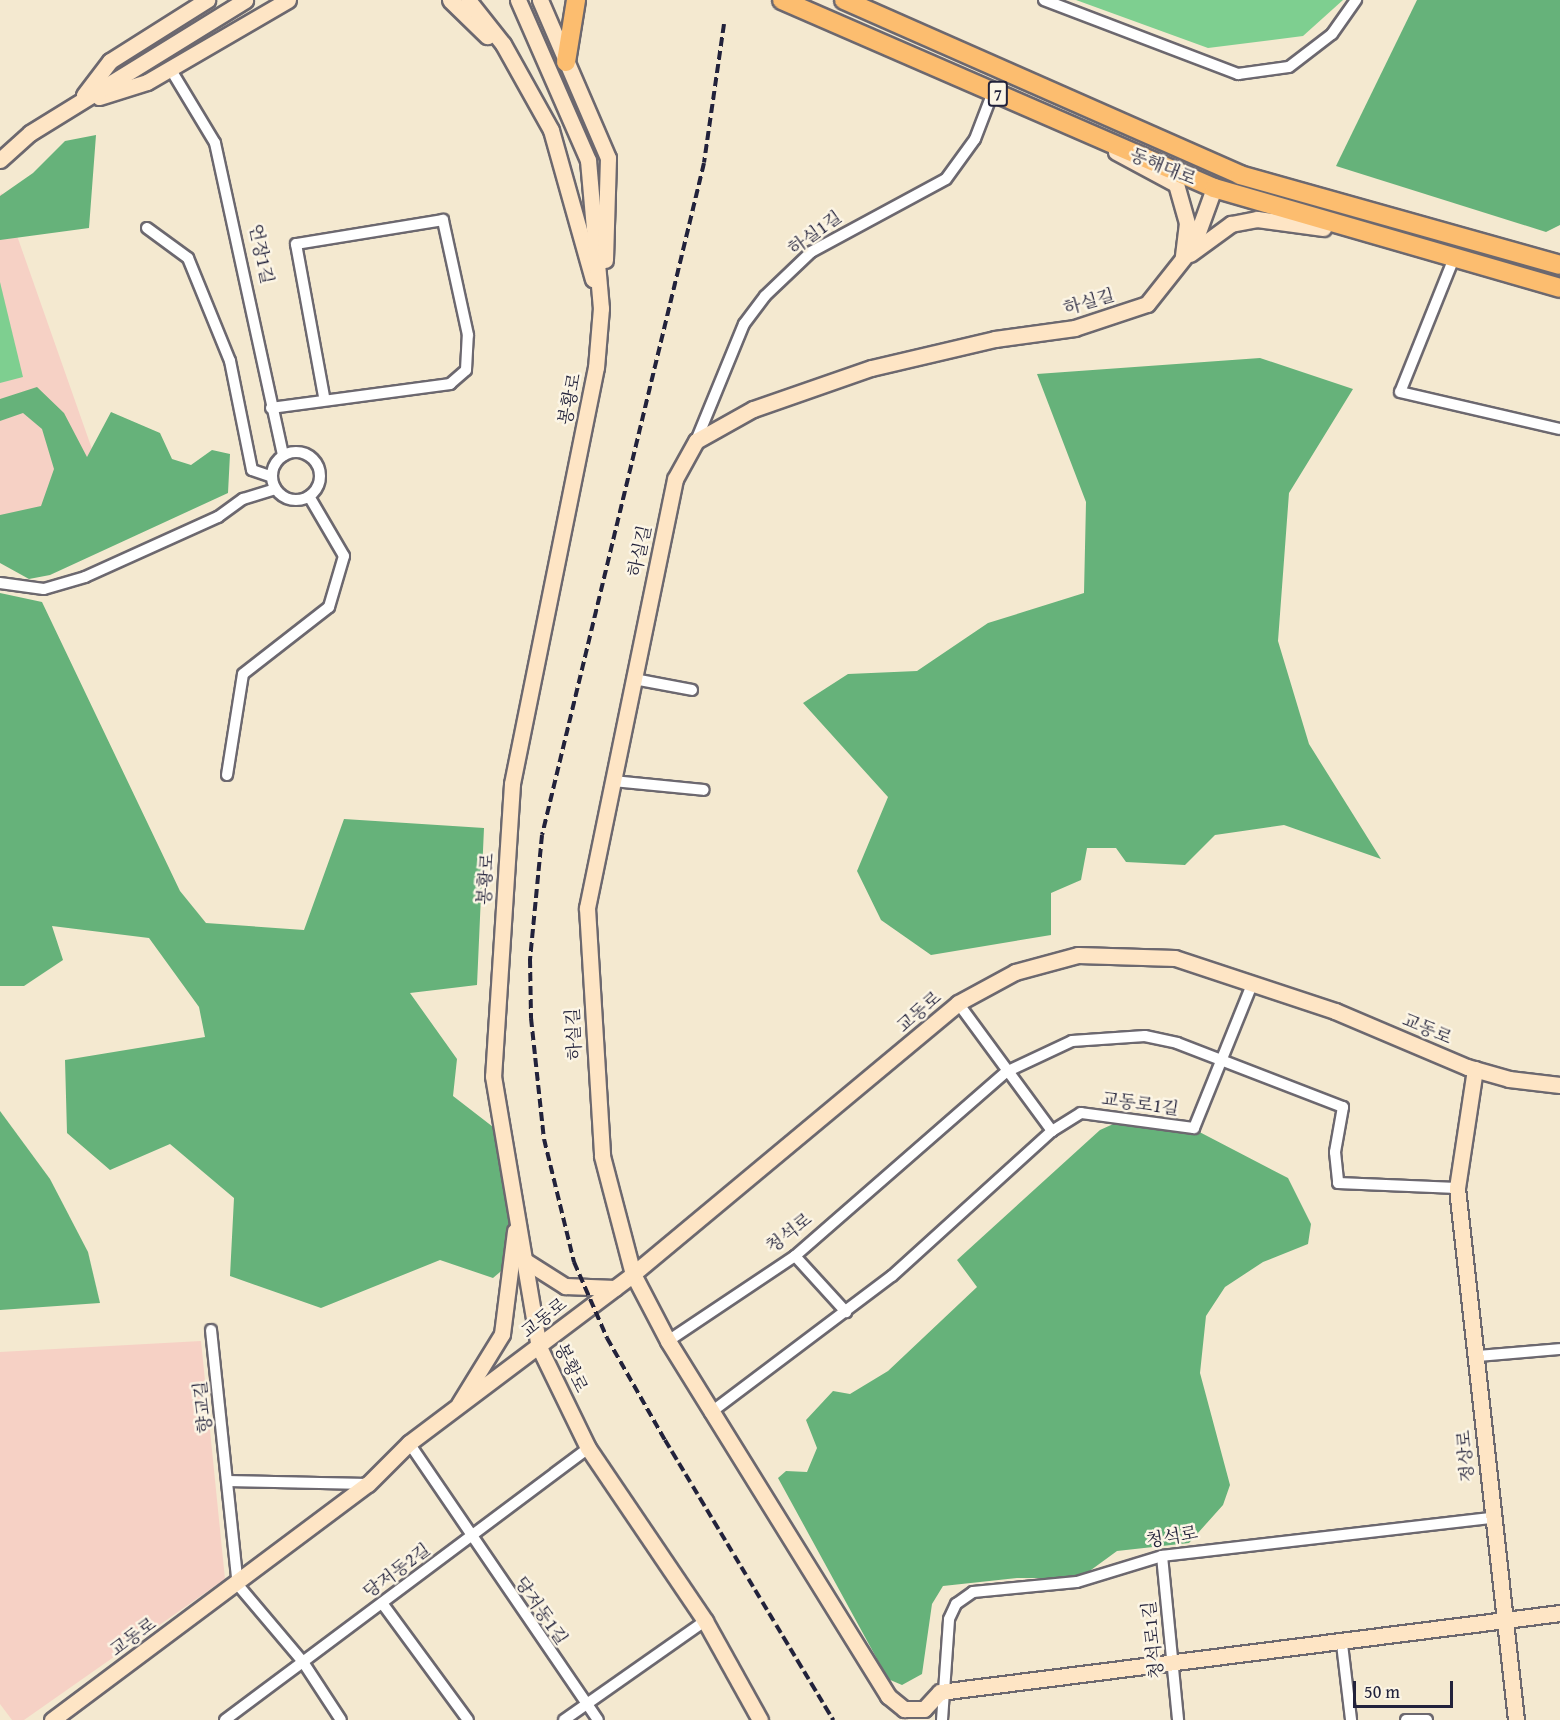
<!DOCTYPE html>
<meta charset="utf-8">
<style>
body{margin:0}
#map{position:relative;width:1560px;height:1720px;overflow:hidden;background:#f4e9d0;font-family:"Gentium Book Plus","Noto Serif KR",serif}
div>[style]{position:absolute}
.built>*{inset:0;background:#f6d1c5}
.green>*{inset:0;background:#7ecf90}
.forest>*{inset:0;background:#66b27a}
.roads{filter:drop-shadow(2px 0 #6c686f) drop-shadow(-2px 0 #6c686f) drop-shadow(0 2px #6c686f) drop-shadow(0 -2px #6c686f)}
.street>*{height:10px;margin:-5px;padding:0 5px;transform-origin:5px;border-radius:5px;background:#fff}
.street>.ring{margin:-5px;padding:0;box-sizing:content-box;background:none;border:10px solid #fff;border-radius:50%}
.secondary>*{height:15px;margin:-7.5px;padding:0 7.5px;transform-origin:7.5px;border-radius:7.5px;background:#fee5c5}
.primary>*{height:18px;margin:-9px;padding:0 9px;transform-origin:9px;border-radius:9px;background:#fcbd6f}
.rail>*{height:4px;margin-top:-2px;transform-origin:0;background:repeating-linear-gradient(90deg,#22223b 0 9px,transparent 0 13.5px)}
span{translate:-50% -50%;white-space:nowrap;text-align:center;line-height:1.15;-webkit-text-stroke:5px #fcf5e5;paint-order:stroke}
.shield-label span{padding:2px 4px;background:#fcf5e5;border:2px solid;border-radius:4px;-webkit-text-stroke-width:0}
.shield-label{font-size:16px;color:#22223b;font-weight:700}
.street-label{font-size:18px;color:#22223b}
.scale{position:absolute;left:1353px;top:1681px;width:100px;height:27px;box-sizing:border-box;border:3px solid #22223b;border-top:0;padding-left:8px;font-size:18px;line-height:21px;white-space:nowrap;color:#22223b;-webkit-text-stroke:4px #fcf5e5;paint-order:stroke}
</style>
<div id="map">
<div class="built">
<i style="clip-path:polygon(2px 193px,105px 486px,0 551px,0 195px)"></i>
<i style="clip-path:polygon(201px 1341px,225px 1579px,24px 1720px,12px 1720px,0 1704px,0 1352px)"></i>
</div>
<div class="green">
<i style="clip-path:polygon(1076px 0,1343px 0,1303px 36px,1208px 48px)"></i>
<i style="clip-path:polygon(0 282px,23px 377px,0 383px)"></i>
</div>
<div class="forest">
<i style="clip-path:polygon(1417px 0,1560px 0,1560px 225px,1546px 232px,1336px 166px)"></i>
<i style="clip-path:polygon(96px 135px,89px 228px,0 240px,0 196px,33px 173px,65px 141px)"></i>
<i style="clip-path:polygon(1260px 358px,1353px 389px,1289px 493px,1278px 641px,1309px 744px,1381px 859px,1284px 825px,1215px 835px,1185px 865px,1126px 862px,1116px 848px,1087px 848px,1081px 880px,1051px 893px,1051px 935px,931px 955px,881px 920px,857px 871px,888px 797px,803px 703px,848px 674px,917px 671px,988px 623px,1084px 593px,1086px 502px,1037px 374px)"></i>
<i style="clip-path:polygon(37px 387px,64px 413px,87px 457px,111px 412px,160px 433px,172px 459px,191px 465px,212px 450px,230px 454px,228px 493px,50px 575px,29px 579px,0 563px,0 515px,41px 506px,54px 469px,42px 429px,23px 413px,0 421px,0 399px)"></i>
<i style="clip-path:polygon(0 593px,42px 602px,180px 891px,206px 923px,304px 930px,344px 819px,484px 828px,477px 985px,410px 993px,457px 1059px,453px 1096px,506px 1137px,513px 1261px,493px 1278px,440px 1260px,321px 1308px,230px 1276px,234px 1198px,170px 1144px,110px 1170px,67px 1133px,65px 1060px,205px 1037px,199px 1007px,149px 938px,52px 926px,63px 960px,24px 986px,0 986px)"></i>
<i style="clip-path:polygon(0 1111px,50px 1179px,88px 1252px,100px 1303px,0 1310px)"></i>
<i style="clip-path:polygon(1131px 1116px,1186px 1125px,1288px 1178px,1311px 1224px,1308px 1244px,1263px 1262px,1225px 1287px,1206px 1316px,1200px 1373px,1230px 1485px,1223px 1505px,1189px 1543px,1117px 1551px,1080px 1578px,1017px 1578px,943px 1586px,932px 1604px,922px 1674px,902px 1685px,888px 1679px,778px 1478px,786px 1471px,807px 1472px,817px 1448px,806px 1420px,833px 1391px,850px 1394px,888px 1371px,977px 1287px,957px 1260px,1100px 1130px)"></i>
</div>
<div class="roads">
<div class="street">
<i style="left:1044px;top:0;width:208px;rotate:20.9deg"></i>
<i style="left:1238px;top:74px;width:51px;rotate:-7.8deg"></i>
<i style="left:1289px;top:67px;width:54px;rotate:-37.5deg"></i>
<i style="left:1332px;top:34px;width:42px;rotate:-54.8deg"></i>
<i style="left:171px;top:70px;width:85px;rotate:58.9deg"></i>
<i style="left:215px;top:143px;width:320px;rotate:77.7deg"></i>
<i style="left:147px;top:228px;width:51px;rotate:36.2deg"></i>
<i style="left:188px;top:258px;width:111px;rotate:67.8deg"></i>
<i style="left:230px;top:361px;width:111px;rotate:78.6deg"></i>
<i style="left:252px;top:470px;width:21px;rotate:19deg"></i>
<i style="left:1454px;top:258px;width:144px;rotate:111.9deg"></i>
<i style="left:1400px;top:392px;width:164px;rotate:13deg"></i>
<i style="left:271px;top:408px;width:181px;rotate:-7.6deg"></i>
<i style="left:450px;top:384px;width:21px;rotate:-41deg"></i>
<i style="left:466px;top:370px;width:35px;rotate:-87deg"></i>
<i style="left:468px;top:335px;width:118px;rotate:-102.3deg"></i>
<i style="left:443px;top:220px;width:149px;rotate:170.7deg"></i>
<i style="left:296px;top:244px;width:156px;rotate:79.6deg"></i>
<i style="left:696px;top:441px;width:126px;rotate:-67.7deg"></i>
<i style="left:744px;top:324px;width:35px;rotate:-53deg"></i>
<i style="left:765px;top:296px;width:64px;rotate:-43.7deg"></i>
<i style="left:811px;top:252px;width:153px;rotate:-28.4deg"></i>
<i style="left:946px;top:179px;width:49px;rotate:-54.1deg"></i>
<i style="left:975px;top:139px;width:50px;rotate:-69deg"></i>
<i class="ring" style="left:272px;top:452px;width:38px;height:38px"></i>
<i style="left:0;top:583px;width:44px;rotate:7.8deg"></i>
<i style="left:44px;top:589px;width:43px;rotate:-16.3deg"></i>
<i style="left:85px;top:577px;width:146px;rotate:-24.3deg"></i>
<i style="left:218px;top:517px;width:31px;rotate:-36deg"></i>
<i style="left:243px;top:499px;width:34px;rotate:-17deg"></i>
<i style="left:634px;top:679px;width:59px;rotate:10.7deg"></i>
<i style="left:227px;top:775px;width:102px;rotate:-81deg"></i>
<i style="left:243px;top:674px;width:109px;rotate:-37.9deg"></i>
<i style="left:329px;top:607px;width:53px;rotate:-73.6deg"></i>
<i style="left:344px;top:556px;width:69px;rotate:-120.3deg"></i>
<i style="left:613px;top:781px;width:91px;rotate:5.6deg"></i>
<i style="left:958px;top:1003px;width:159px;rotate:53.7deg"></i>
<i style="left:1052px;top:1131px;width:34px;rotate:-32deg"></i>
<i style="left:1081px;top:1113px;width:114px;rotate:7.6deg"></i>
<i style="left:1194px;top:1128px;width:157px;rotate:-68deg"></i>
<i style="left:795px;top:1256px;width:76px;rotate:47.7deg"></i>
<i style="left:211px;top:1330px;width:256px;rotate:84deg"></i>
<i style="left:238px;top:1585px;width:101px;rotate:49.8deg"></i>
<i style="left:303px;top:1662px;width:69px;rotate:56.8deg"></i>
<i style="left:668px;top:1341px;width:153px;rotate:-33.8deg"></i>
<i style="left:795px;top:1256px;width:280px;rotate:-41.1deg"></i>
<i style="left:1006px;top:1072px;width:73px;rotate:-25.2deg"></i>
<i style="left:1072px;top:1041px;width:73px;rotate:-3.9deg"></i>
<i style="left:1145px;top:1036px;width:33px;rotate:12deg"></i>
<i style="left:1177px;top:1043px;width:178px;rotate:21.1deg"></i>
<i style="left:1343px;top:1107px;width:46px;rotate:100.1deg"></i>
<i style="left:1335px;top:1152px;width:31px;rotate:84deg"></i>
<i style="left:1338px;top:1183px;width:119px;rotate:2.4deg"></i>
<i style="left:1477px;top:1356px;width:83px;rotate:-4.8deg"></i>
<i style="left:710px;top:1413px;width:228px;rotate:-37deg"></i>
<i style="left:892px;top:1276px;width:216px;rotate:-42.2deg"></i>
<i style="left:409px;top:1443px;width:335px;rotate:55.7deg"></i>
<i style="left:227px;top:1481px;width:141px;rotate:1.2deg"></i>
<i style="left:1162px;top:1556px;width:165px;rotate:84.4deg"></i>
<i style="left:382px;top:1603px;width:145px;rotate:53.7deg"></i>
<i style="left:1342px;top:1644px;width:77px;rotate:83.2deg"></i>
<i style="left:225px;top:1720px;width:454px;rotate:-36.8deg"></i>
<i style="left:564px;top:1720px;width:172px;rotate:-35.1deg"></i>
<i style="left:942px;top:1720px;width:101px;rotate:-86deg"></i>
<i style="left:949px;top:1619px;width:17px;rotate:-65deg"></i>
<i style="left:956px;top:1604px;width:21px;rotate:-35deg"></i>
<i style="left:973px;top:1592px;width:104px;rotate:-5.5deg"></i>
<i style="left:1077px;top:1582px;width:89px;rotate:-17deg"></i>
<i style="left:1162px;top:1556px;width:332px;rotate:-6.6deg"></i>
<i style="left:1406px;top:1720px;width:21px"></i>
</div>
<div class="secondary">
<i style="left:450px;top:0;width:52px;rotate:44.2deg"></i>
<i style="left:468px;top:0;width:56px;rotate:51.5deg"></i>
<i style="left:503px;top:44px;width:98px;rotate:60.8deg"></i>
<i style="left:551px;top:130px;width:155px;rotate:74.3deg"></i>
<i style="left:518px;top:0;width:175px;rotate:66.4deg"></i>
<i style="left:588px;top:160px;width:149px;rotate:85deg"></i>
<i style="left:601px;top:308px;width:59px;rotate:94.8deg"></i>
<i style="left:596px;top:367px;width:425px;rotate:101.4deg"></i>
<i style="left:512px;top:784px;width:293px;rotate:93.7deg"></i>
<i style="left:493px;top:1076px;width:275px;rotate:80.4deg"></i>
<i style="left:539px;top:1347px;width:112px;rotate:64.1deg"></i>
<i style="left:588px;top:1448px;width:209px;rotate:55.9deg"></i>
<i style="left:705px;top:1621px;width:113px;rotate:60.9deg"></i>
<i style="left:540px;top:0;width:172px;rotate:66.7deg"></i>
<i style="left:608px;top:158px;width:102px;rotate:91.7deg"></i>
<i style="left:84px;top:95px;width:43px;rotate:-52.6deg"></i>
<i style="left:110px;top:61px;width:115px;rotate:-32.2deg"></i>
<i style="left:99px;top:97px;width:50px;rotate:-17.4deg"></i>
<i style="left:147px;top:82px;width:163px;rotate:-30.2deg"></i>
<i style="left:1116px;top:152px;width:68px;rotate:28.1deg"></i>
<i style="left:1176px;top:184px;width:41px;rotate:74.2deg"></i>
<i style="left:1187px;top:223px;width:35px;rotate:97deg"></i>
<i style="left:0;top:160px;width:40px;rotate:-42deg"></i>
<i style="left:30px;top:133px;width:253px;rotate:-31.7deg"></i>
<i style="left:1214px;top:188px;width:62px;rotate:109.9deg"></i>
<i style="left:1193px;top:246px;width:74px;rotate:128.4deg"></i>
<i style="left:1147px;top:304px;width:76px;rotate:161.6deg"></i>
<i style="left:1075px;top:328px;width:81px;rotate:172.2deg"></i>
<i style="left:995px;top:339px;width:127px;rotate:166.8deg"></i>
<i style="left:871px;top:368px;width:125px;rotate:160.8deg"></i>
<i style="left:753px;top:409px;width:65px;rotate:150.7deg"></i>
<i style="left:696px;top:441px;width:43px;rotate:118.9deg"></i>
<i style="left:675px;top:479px;width:438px;rotate:101.6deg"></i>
<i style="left:587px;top:908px;width:248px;rotate:86.5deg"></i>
<i style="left:602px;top:1156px;width:122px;rotate:75.3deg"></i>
<i style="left:633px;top:1274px;width:76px;rotate:62.4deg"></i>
<i style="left:668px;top:1341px;width:418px;rotate:58.2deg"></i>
<i style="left:888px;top:1696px;width:21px;rotate:39deg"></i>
<i style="left:904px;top:1709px;width:20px"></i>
<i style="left:924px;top:1709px;width:23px;rotate:-47deg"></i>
<i style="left:940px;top:1692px;width:625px;rotate:-7.26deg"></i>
<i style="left:1190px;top:254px;width:51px;rotate:-36.2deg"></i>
<i style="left:1231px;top:224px;width:26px;rotate:-11deg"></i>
<i style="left:1257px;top:219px;width:67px;rotate:7.8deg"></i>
<i style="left:1475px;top:1069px;width:120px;rotate:98.6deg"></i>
<i style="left:1457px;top:1188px;width:535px;rotate:83.67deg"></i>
<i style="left:524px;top:1260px;width:49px;rotate:32.4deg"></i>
<i style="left:565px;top:1286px;width:50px;rotate:2.3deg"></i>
<i style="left:459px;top:1404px;width:82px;rotate:-58.4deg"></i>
<i style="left:502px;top:1334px;width:104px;rotate:-82.8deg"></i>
<i style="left:52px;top:1720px;width:394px;rotate:-36.8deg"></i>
<i style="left:368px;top:1484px;width:58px;rotate:-45deg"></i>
<i style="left:409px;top:1443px;width:281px;rotate:-37deg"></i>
<i style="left:633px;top:1274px;width:423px;rotate:-39.8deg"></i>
<i style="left:958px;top:1003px;width:65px;rotate:-28.5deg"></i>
<i style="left:1015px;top:972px;width:65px;rotate:-15.1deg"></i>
<i style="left:1078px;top:955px;width:97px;rotate:1.8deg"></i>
<i style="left:1175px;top:958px;width:169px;rotate:18.3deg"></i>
<i style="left:1335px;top:1011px;width:143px;rotate:23deg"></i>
<i style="left:1467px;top:1067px;width:44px;rotate:15.9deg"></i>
<i style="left:1509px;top:1079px;width:51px;rotate:6.7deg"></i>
</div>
<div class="primary">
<i style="left:782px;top:0;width:471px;rotate:23.5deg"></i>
<i style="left:1214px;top:188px;width:360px;rotate:16.1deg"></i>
<i style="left:844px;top:0;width:433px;rotate:23.8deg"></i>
<i style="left:1240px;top:175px;width:332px;rotate:15.7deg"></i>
<i style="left:566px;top:62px;width:63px;rotate:-80.8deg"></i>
</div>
</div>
<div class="rail">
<i style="left:724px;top:24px;width:140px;rotate:98.2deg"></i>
<i style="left:704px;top:163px;width:691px;rotate:103.55deg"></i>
<i style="left:542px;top:835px;width:125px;rotate:95.5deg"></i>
<i style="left:530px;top:959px;width:59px;rotate:89deg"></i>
<i style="left:531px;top:1018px;width:122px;rotate:83.9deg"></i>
<i style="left:544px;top:1139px;width:127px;rotate:76.3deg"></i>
<i style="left:574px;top:1262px;width:83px;rotate:66.5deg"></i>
<i style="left:607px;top:1338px;width:117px;rotate:60.4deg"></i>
<i style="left:665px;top:1440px;width:327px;rotate:59deg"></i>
</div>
<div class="shield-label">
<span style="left:998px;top:94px">7</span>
</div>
<div class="street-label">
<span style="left:1163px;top:167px;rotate:22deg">동해대로</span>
<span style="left:815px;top:233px;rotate:-36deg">하실1길</span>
<span style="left:261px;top:254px;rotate:78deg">언장1길</span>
<span style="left:1089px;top:302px;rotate:-16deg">하실길</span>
<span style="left:570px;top:399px;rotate:-79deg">봉황로</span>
<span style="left:640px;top:551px;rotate:-78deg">하실길</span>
<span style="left:486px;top:879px;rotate:-86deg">봉황로</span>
<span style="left:919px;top:1012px;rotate:-41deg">교동로</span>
<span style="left:1427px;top:1029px;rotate:23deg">교동로</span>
<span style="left:574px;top:1034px;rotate:-93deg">하실길</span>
<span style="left:1140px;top:1104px;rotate:8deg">교동로1길</span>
<span style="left:789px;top:1233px;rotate:-38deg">청석로</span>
<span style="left:544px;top:1318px;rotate:-38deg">교동로</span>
<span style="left:571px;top:1368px;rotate:64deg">봉황로</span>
<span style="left:203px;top:1407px;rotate:-96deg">향교길</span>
<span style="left:1466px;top:1456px;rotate:-95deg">정상로</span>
<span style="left:1172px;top:1537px;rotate:-10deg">청석로</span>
<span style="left:397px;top:1571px;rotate:-37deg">당저동2길</span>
<span style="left:541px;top:1611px;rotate:55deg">당저동1길</span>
<span style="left:133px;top:1637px;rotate:-36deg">교동로</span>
<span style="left:1153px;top:1640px;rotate:-96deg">청석로1길</span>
</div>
<div class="scale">50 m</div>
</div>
